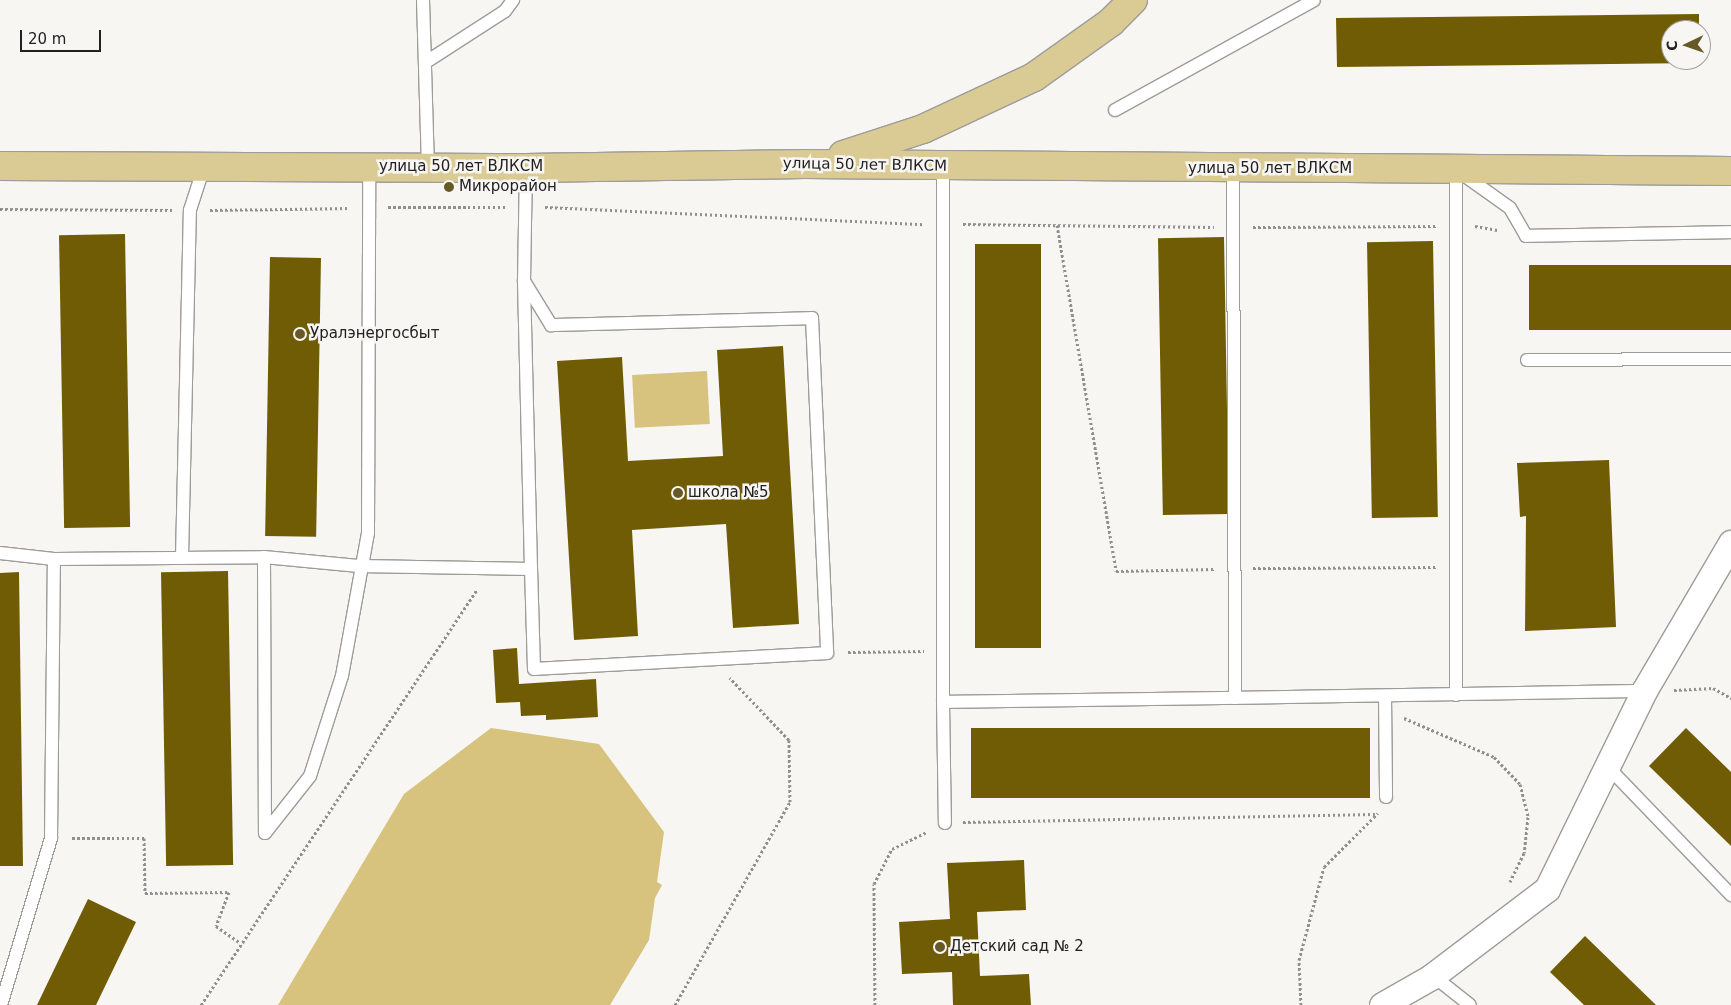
<!DOCTYPE html>
<meta charset="utf-8">
<style>
body{margin:0}
#map{position:relative;width:1731px;height:1005px;overflow:hidden;background:#f7f6f3;font-family:"DejaVu Sans",sans-serif}
div>[style]{position:absolute}
.green>*{inset:0;background:#d7c37d;transform-origin:0 0}
.building>*{inset:0;background:#705c05;transform-origin:0 0}
.path>*{height:3px;margin-top:-1.5px;transform-origin:0;background:repeating-linear-gradient(90deg,#91908e 0 2.5px,transparent 0 5px)}
.roads{filter:drop-shadow(1px 0 #9d9c99) drop-shadow(-1px 0 #9d9c99) drop-shadow(0 1px #9d9c99) drop-shadow(0 -1px #9d9c99)}
.lane>*{height:12px;margin:-6px;padding:0 6px;transform-origin:6px;border-radius:6px;background:#fff}
.street>*{height:25px;margin:-12.5px;padding:0 12.5px;transform-origin:12.5px;border-radius:12.5px;background:#fff}
.primary>*{height:28px;margin:-14px;padding:0 14px;transform-origin:14px;border-radius:14px;background:#dacb95}
.dots>*{width:14px;height:14px;translate:-50% -50%;box-sizing:border-box;border:2px solid #f7f6f3;border-radius:50%}
span{translate:-50% -50%;white-space:nowrap;text-align:center;line-height:1.15;-webkit-text-stroke:5px #f7f6f3;paint-order:stroke}
.street-label{font-size:15px;color:#212120}
.poi-label{font-size:15px;color:#212120}
.left{translate:0 -50%;text-align:left}
.north{position:absolute;left:1661px;top:20px;width:50px;height:50px;box-sizing:border-box;background:#f7f6f3;border:1px solid #a1a19f;border-radius:50%;rotate:267deg;font-size:14px;font-weight:700;line-height:20px;text-align:center;color:#212120}
.north::after{content:'';display:block;margin:auto;width:18px;height:22px;background:#675926;clip-path:polygon(50% 0,100% 100%,50% 72%,0 100%)}
.scale{position:absolute;left:20px;top:30px;width:81px;height:22px;box-sizing:border-box;border:2px solid #212120;border-top:0;padding-left:6px;font-size:15px;line-height:18px;white-space:nowrap;color:#212120;-webkit-text-stroke:4px #f7f6f3;paint-order:stroke}
</style>
<div id="map">
<div class="green">
<i style="left:707px;top:371px;width:53px;height:75px;rotate:87deg"></i>
<i style="clip-path:polygon(491px 728px,599px 744px,664px 832px,657px 882px,662px 885px,655px 898px,649px 940px,610px 1005px,278px 1005px,404px 794px)"></i>
</div>
<div class="building">
<i style="clip-path:polygon(1699px 14px,1699px 30px,1671px 30px,1671px 60px,1699px 63px,1337px 67px,1336px 18px)"></i>
<i style="left:125px;top:234px;width:293px;height:66px;rotate:89deg"></i>
<i style="left:1224px;top:237px;width:277px;height:66px;rotate:89deg"></i>
<i style="left:1433px;top:241px;width:276px;height:66px;rotate:89deg"></i>
<i style="left:975px;top:244px;width:66px;height:404px"></i>
<i style="left:270px;top:257px;width:51px;height:279px;rotate:1deg"></i>
<i style="left:1731px;top:265px;width:65px;height:202px;rotate:90deg"></i>
<i style="clip-path:polygon(783px 346px,799px 624px,733px 628px,726px 524px,632px 530px,638px 636px,574px 640px,557px 361px,622px 357px,628px 461px,723px 456px,717px 350px)"></i>
<i style="clip-path:polygon(1609px 460px,1616px 627px,1525px 631px,1526px 516px,1520px 517px,1517px 463px)"></i>
<i style="left:228px;top:571px;width:294px;height:67px;rotate:89deg"></i>
<i style="clip-path:polygon(19px 572px,23px 866px,0 866px,0 573px)"></i>
<i style="clip-path:polygon(517px 648px,519px 684px,596px 679px,598px 717px,546px 720px,546px 715px,521px 716px,520px 702px,496px 703px,493px 650px)"></i>
<i style="left:1370px;top:728px;width:70px;height:399px;rotate:90deg"></i>
<i style="clip-path:polygon(1686px 728px,1731px 772px,1731px 846px,1649px 766px)"></i>
<i style="clip-path:polygon(1024px 860px,1026px 910px,977px 912px,980px 976px,1029px 974px,1031px 1005px,953px 1005px,952px 972px,902px 974px,899px 922px,950px 919px,947px 863px)"></i>
<i style="clip-path:polygon(88px 899px,136px 922px,96px 1005px,37px 1005px)"></i>
<i style="clip-path:polygon(1585px 936px,1656px 1005px,1584px 1005px,1550px 972px)"></i>
</div>
<div class="path">
<i style="left:388px;top:207px;width:119px"></i>
<i style="left:545px;top:207px;width:379px;rotate:2.6deg"></i>
<i style="left:0;top:209px;width:172px;rotate:0.3deg"></i>
<i style="left:210px;top:210px;width:139px;rotate:-0.8deg"></i>
<i style="left:963px;top:224px;width:251px;rotate:0.7deg"></i>
<i style="left:1057px;top:225px;width:351px;rotate:80.3deg"></i>
<i style="left:1116px;top:571px;width:98px;rotate:-1.2deg"></i>
<i style="left:1475px;top:226px;width:23px;rotate:10deg"></i>
<i style="left:1253px;top:227px;width:183px;rotate:-0.3deg"></i>
<i style="left:1253px;top:568px;width:184px;rotate:-0.3deg"></i>
<i style="left:848px;top:652px;width:76px;rotate:-0.8deg"></i>
<i style="left:1674px;top:690px;width:39px;rotate:-3deg"></i>
<i style="left:1713px;top:688px;width:21px;rotate:29deg"></i>
<i style="left:1404px;top:718px;width:98px;rotate:23.4deg"></i>
<i style="left:1494px;top:757px;width:37px;rotate:46deg"></i>
<i style="left:1520px;top:784px;width:34px;rotate:76deg"></i>
<i style="left:1528px;top:817px;width:36px;rotate:96deg"></i>
<i style="left:1524px;top:853px;width:32px;rotate:116deg"></i>
<i style="left:963px;top:822px;width:412px;rotate:-1.1deg"></i>
<i style="left:72px;top:838px;width:72px"></i>
<i style="left:144px;top:838px;width:55px;rotate:89deg"></i>
<i style="left:145px;top:893px;width:84px;rotate:-0.7deg"></i>
<i style="left:229px;top:892px;width:36px;rotate:111deg"></i>
<i style="left:216px;top:926px;width:28px;rotate:35deg"></i>
<i style="left:201px;top:1005px;width:499px;rotate:-56.4deg"></i>
<i style="left:675px;top:1005px;width:233px;rotate:-60.5deg"></i>
<i style="left:790px;top:802px;width:62px;rotate:-90.9deg"></i>
<i style="left:789px;top:740px;width:86px;rotate:-133.6deg"></i>
<i style="left:875px;top:1005px;width:121px;rotate:-90.5deg"></i>
<i style="left:874px;top:884px;width:39px;rotate:-63deg"></i>
<i style="left:892px;top:849px;width:39px;rotate:-26deg"></i>
<i style="left:1301px;top:1005px;width:45px;rotate:-92.5deg"></i>
<i style="left:1299px;top:960px;width:96px;rotate:-75deg"></i>
<i style="left:1324px;top:867px;width:76px;rotate:-45deg"></i>
</div>
<div class="roads">
<div class="lane">
<i style="left:423px;top:0;width:168px;rotate:88.3deg"></i>
<i style="left:426px;top:62px;width:94px;rotate:-32.8deg"></i>
<i style="left:505px;top:11px;width:14px;rotate:-54deg"></i>
<i style="left:1115px;top:110px;width:227px;rotate:-28.9deg"></i>
<i style="left:943px;top:166px;width:536px;rotate:90deg"></i>
<i style="left:943px;top:702px;width:292px;rotate:-0.8deg"></i>
<i style="left:1235px;top:698px;width:529px;rotate:-90.22deg"></i>
<i style="left:1461px;top:173px;width:60px;rotate:35.5deg"></i>
<i style="left:1510px;top:208px;width:32px;rotate:60deg"></i>
<i style="left:1526px;top:236px;width:205px;rotate:-1.1deg"></i>
<i style="left:524px;top:281px;width:52px;rotate:58.5deg"></i>
<i style="left:551px;top:325px;width:261px;rotate:-1.5deg"></i>
<i style="left:812px;top:318px;width:335px;rotate:87.4deg"></i>
<i style="left:827px;top:653px;width:293px;rotate:176.9deg"></i>
<i style="left:534px;top:669px;width:100px;rotate:-91.7deg"></i>
<i style="left:1527px;top:360px;width:204px;rotate:-0.3deg"></i>
<i style="left:0;top:553px;width:54px;rotate:6.3deg"></i>
<i style="left:54px;top:559px;width:210px;rotate:-0.5deg"></i>
<i style="left:264px;top:557px;width:95px;rotate:5.4deg"></i>
<i style="left:359px;top:566px;width:172px;rotate:1deg"></i>
<i style="left:531px;top:569px;width:288px;rotate:-91.4deg"></i>
<i style="left:524px;top:281px;width:113px;rotate:-89deg"></i>
<i style="left:264px;top:557px;width:276px;rotate:89.8deg"></i>
<i style="left:182px;top:558px;width:348px;rotate:-88.7deg"></i>
<i style="left:190px;top:210px;width:45px;rotate:-72deg"></i>
<i style="left:1456px;top:695px;width:525px;rotate:-90deg"></i>
<i style="left:1385px;top:696px;width:101px;rotate:89.4deg"></i>
<i style="left:1235px;top:698px;width:409px;rotate:-1deg"></i>
<i style="left:943px;top:702px;width:121px;rotate:89.1deg"></i>
<i style="left:1605px;top:764px;width:182px;rotate:46.1deg"></i>
<i style="left:265px;top:833px;width:73px;rotate:-51.7deg"></i>
<i style="left:310px;top:776px;width:105px;rotate:-72.3deg"></i>
<i style="left:342px;top:676px;width:145px;rotate:-79.7deg"></i>
<i style="left:368px;top:533px;width:366px;rotate:-89.8deg"></i>
<i style="left:1432px;top:975px;width:48px;rotate:38.3deg"></i>
<i style="left:1px;top:1005px;width:174px;rotate:-73.3deg"></i>
<i style="left:51px;top:838px;width:279px;rotate:-89.4deg"></i>
</div>
<div class="street">
<i style="left:1382px;top:1005px;width:56px;rotate:-29.7deg"></i>
<i style="left:1431px;top:977px;width:146px;rotate:-37.2deg"></i>
<i style="left:1547px;top:889px;width:220px;rotate:-63.9deg"></i>
<i style="left:1644px;top:691px;width:172px;rotate:-59.6deg"></i>
</div>
<div class="primary">
<i style="left:843px;top:155px;width:84px;rotate:-18deg"></i>
<i style="left:923px;top:129px;width:123px;rotate:-25.1deg"></i>
<i style="left:1034px;top:77px;width:95px;rotate:-35.5deg"></i>
<i style="left:1111px;top:22px;width:31px;rotate:-45deg"></i>
<i style="left:0;top:166px;width:526px;rotate:0.22deg"></i>
<i style="left:526px;top:168px;width:279px;rotate:-0.8deg"></i>
<i style="left:805px;top:164px;width:926px;rotate:0.43deg"></i>
</div>
</div>
<div class="dots">
<i style="left:449px;top:187px;background:#675926"></i>
<i style="left:300px;top:334px;background:#675926"></i>
<i style="left:678px;top:493px;background:#675926"></i>
<i style="left:940px;top:947px;background:#675926"></i>
</div>
<div class="street-label">
<span style="left:865px;top:165px;rotate:1deg">улица 50 лет ВЛКСМ</span>
<span style="left:461px;top:167px">улица 50 лет ВЛКСМ</span>
<span style="left:1270px;top:169px">улица 50 лет ВЛКСМ</span>
</div>
<div class="poi-label">
<span class="left" style="left:459px;top:187px">Микрорайон</span>
<span class="left" style="left:310px;top:334px">Уралэнергосбыт</span>
<span class="left" style="left:688px;top:493px">школа №5</span>
<span class="left" style="left:950px;top:947px">Детский сад № 2</span>
</div>
<div class="north">С</div>
<div class="scale">20 m</div>
</div>
